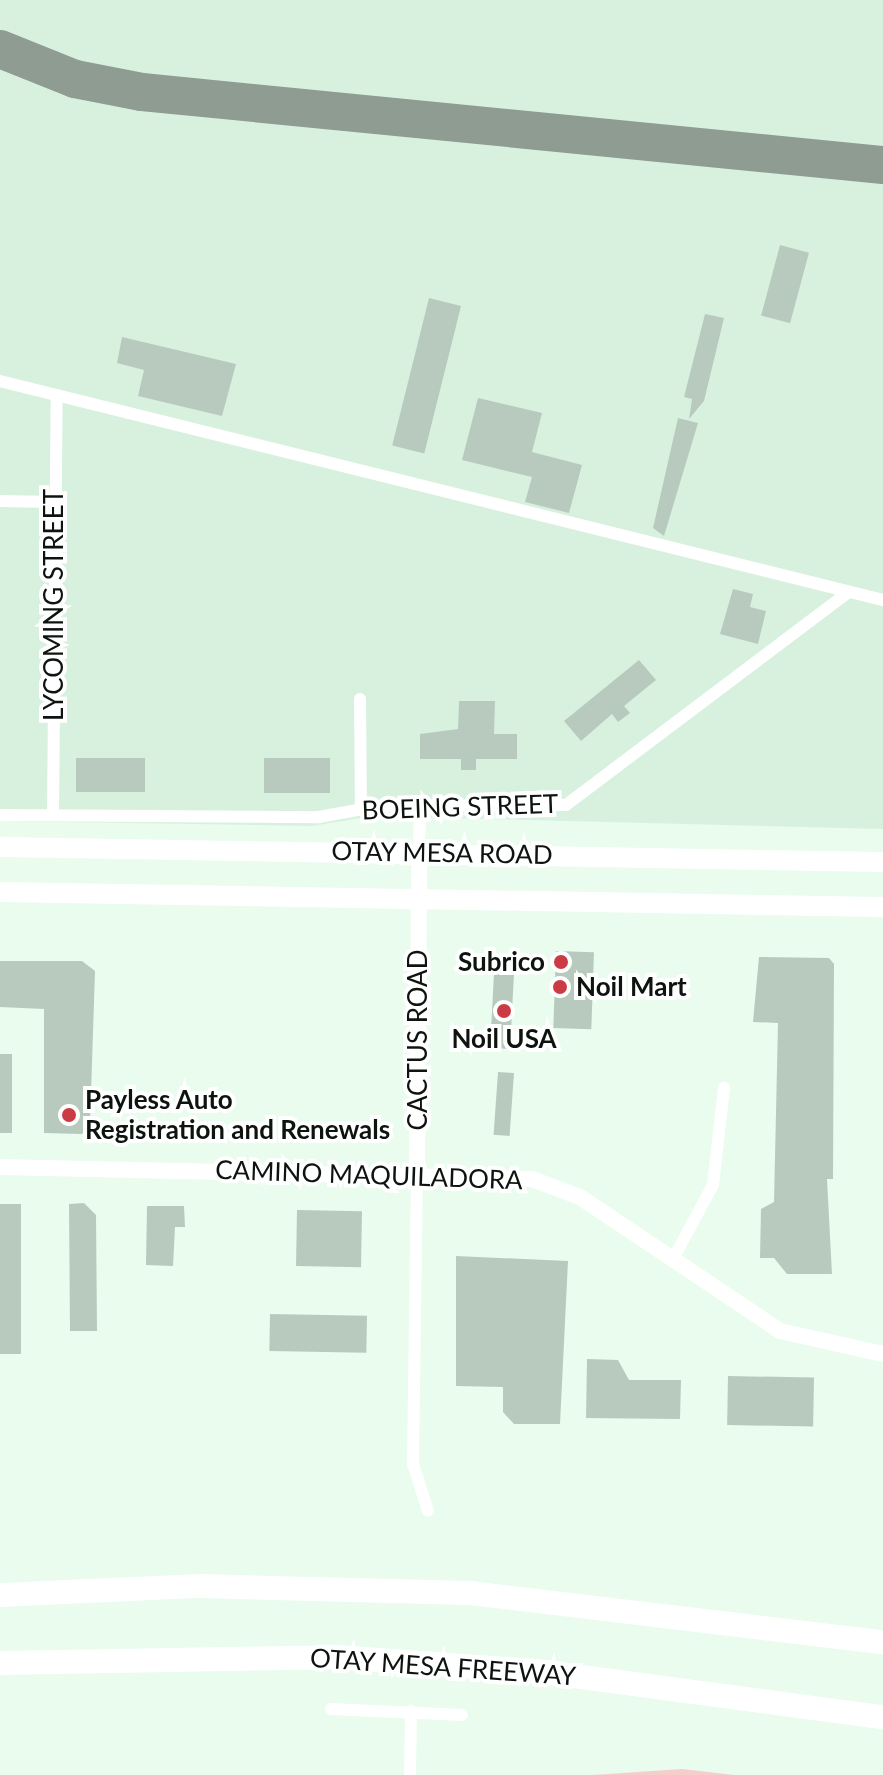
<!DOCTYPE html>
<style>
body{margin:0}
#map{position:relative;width:883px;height:1775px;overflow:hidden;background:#e9fcee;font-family:Lato,sans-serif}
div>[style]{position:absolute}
.built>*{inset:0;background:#d8f1df}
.green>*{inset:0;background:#f7cdcb}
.taxiway>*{height:38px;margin:-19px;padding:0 19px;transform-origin:19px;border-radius:19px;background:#8e9c92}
.building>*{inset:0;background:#b8cabd;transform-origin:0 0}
.minor>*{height:12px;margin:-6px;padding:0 6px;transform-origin:6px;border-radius:6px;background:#fff}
.tertiary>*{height:16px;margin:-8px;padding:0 8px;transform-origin:8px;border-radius:8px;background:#fff}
.primary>*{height:20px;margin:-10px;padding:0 10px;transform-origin:10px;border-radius:10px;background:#fff}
.motorway>*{height:24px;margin:-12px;padding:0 12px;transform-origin:12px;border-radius:12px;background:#fff}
.dots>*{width:22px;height:22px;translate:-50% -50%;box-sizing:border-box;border:4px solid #fff;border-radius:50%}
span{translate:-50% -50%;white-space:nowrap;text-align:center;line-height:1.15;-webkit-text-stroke:8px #fff;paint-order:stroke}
.street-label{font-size:26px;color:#0d130e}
.poi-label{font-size:26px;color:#0d130e;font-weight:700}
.right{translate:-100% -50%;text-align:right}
.left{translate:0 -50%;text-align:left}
</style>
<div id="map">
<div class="built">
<i style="clip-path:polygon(0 0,883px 0,883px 829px,373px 816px,312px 826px,0 821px)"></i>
</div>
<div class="green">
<i style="clip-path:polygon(682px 1769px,734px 1775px,593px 1775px)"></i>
</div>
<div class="taxiway">
<i style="left:0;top:49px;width:81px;rotate:21.8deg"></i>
<i style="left:75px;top:79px;width:68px;rotate:11deg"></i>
<i style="left:142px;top:92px;width:745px;rotate:5.63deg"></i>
</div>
<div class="building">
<i style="left:780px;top:245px;width:30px;height:73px;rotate:15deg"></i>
<i style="left:429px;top:298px;width:33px;height:152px;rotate:14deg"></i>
<i style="clip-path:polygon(705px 314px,724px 318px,704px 401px,689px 419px,692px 399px,684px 397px)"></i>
<i style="clip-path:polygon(122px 337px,236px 364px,222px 416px,138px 396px,144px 370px,117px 363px)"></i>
<i style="clip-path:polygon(478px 398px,542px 413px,532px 452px,582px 465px,569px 513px,525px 502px,532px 477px,462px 460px)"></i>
<i style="clip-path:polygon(678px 418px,698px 423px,664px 536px,653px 528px)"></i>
<i style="clip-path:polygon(733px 589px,753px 594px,750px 607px,766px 611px,758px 644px,720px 634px)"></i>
<i style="clip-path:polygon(639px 660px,656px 680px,624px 706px,630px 713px,618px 722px,612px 714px,581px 741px,564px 721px)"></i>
<i style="clip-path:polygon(459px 701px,495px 701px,494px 734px,517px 734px,517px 759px,476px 759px,476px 770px,461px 770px,461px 759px,420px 759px,420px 734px,458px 729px)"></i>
<i style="left:145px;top:758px;width:34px;height:69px;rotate:90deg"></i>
<i style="left:330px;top:758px;width:35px;height:66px;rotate:90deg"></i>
<i style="left:556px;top:951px;width:38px;height:77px;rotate:2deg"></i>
<i style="clip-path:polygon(759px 957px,829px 958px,834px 964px,833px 1179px,827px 1179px,832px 1274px,787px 1274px,774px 1258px,760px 1258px,761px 1209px,774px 1202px,778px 1023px,753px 1022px)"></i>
<i style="clip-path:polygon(0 961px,82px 961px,95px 971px,90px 1124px,82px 1134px,44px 1133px,44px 1009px,0 1007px)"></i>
<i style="left:494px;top:973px;width:20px;height:75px;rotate:3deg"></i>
<i style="left:0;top:1054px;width:12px;height:79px"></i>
<i style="left:498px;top:1072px;width:16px;height:63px;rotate:4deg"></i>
<i style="clip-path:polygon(84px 1203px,96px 1215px,97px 1331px,70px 1331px,69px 1204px)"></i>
<i style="left:0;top:1204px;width:21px;height:150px"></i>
<i style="clip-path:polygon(147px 1206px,184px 1206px,185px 1227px,175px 1227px,173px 1266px,146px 1265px)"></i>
<i style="left:297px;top:1210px;width:65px;height:56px;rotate:1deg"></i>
<i style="clip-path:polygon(456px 1256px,568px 1261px,560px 1424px,514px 1424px,503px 1412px,503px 1387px,456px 1386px)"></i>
<i style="left:270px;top:1314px;width:97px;height:37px;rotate:1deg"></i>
<i style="clip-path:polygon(587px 1359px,618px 1360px,629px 1380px,681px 1380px,680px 1419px,586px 1418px)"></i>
<i style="left:728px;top:1376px;width:86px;height:49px;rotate:1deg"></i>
</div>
<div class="minor">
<i style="left:0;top:381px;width:910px;rotate:13.93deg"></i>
<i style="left:0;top:501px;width:55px;rotate:1deg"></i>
<i style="left:360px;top:699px;width:109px;rotate:89.5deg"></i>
<i style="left:0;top:815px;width:319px;rotate:0.4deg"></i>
<i style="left:319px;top:817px;width:61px;rotate:-10.4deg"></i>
<i style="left:379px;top:806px;width:187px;rotate:-0.3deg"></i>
<i style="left:566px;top:805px;width:354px;rotate:-37deg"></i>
<i style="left:53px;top:815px;width:420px;rotate:-89.5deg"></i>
<i style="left:419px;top:853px;width:46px;rotate:-88.8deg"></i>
<i style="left:417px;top:1173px;width:291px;rotate:90.8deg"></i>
<i style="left:413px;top:1464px;width:49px;rotate:72.3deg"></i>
<i style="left:672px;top:1261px;width:86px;rotate:-61.7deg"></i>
<i style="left:713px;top:1185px;width:98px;rotate:-83.5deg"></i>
<i style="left:331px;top:1709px;width:131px;rotate:2.6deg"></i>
<i style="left:410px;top:1775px;width:64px;rotate:-89.1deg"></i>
</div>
<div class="tertiary">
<i style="left:0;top:1167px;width:532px;rotate:1.29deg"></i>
<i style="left:532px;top:1179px;width:51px;rotate:20.6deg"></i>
<i style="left:580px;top:1197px;width:241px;rotate:33.8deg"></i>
<i style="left:780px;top:1331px;width:106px;rotate:12.6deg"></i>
<i style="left:417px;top:1173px;width:320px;rotate:-89.6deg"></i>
</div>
<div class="primary">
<i style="left:0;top:847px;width:883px;rotate:0.97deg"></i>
<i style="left:0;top:892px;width:883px;rotate:0.97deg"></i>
</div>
<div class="motorway">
<i style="left:0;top:1595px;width:201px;rotate:-2.6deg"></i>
<i style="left:201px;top:1586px;width:269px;rotate:1.5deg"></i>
<i style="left:470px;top:1593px;width:416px;rotate:6.8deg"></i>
<i style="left:0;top:1663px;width:335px;rotate:-1deg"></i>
<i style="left:335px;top:1657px;width:201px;rotate:4deg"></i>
<i style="left:536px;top:1671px;width:350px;rotate:7.6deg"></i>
</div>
<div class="dots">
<i style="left:561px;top:962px;background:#cb3b44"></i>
<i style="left:560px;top:987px;background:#cb3b44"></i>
<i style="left:504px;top:1011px;background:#cb3b44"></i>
<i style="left:69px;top:1115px;background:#cb3b44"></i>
</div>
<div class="street-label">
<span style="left:54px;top:605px;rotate:-90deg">LYCOMING STREET</span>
<span style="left:460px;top:807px;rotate:-2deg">BOEING STREET</span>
<span style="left:442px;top:853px;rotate:1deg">OTAY MESA ROAD</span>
<span style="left:418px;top:1040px;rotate:-90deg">CACTUS ROAD</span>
<span style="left:369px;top:1175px;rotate:2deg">CAMINO MAQUILADORA</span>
<span style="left:443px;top:1667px;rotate:4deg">OTAY MESA FREEWAY</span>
</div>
<div class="poi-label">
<span class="right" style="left:545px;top:962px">Subrico</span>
<span class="left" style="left:576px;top:987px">Noil Mart</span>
<span style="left:504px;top:1039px">Noil USA</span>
<span class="left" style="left:85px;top:1115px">Payless Auto<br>Registration and Renewals</span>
</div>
</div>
